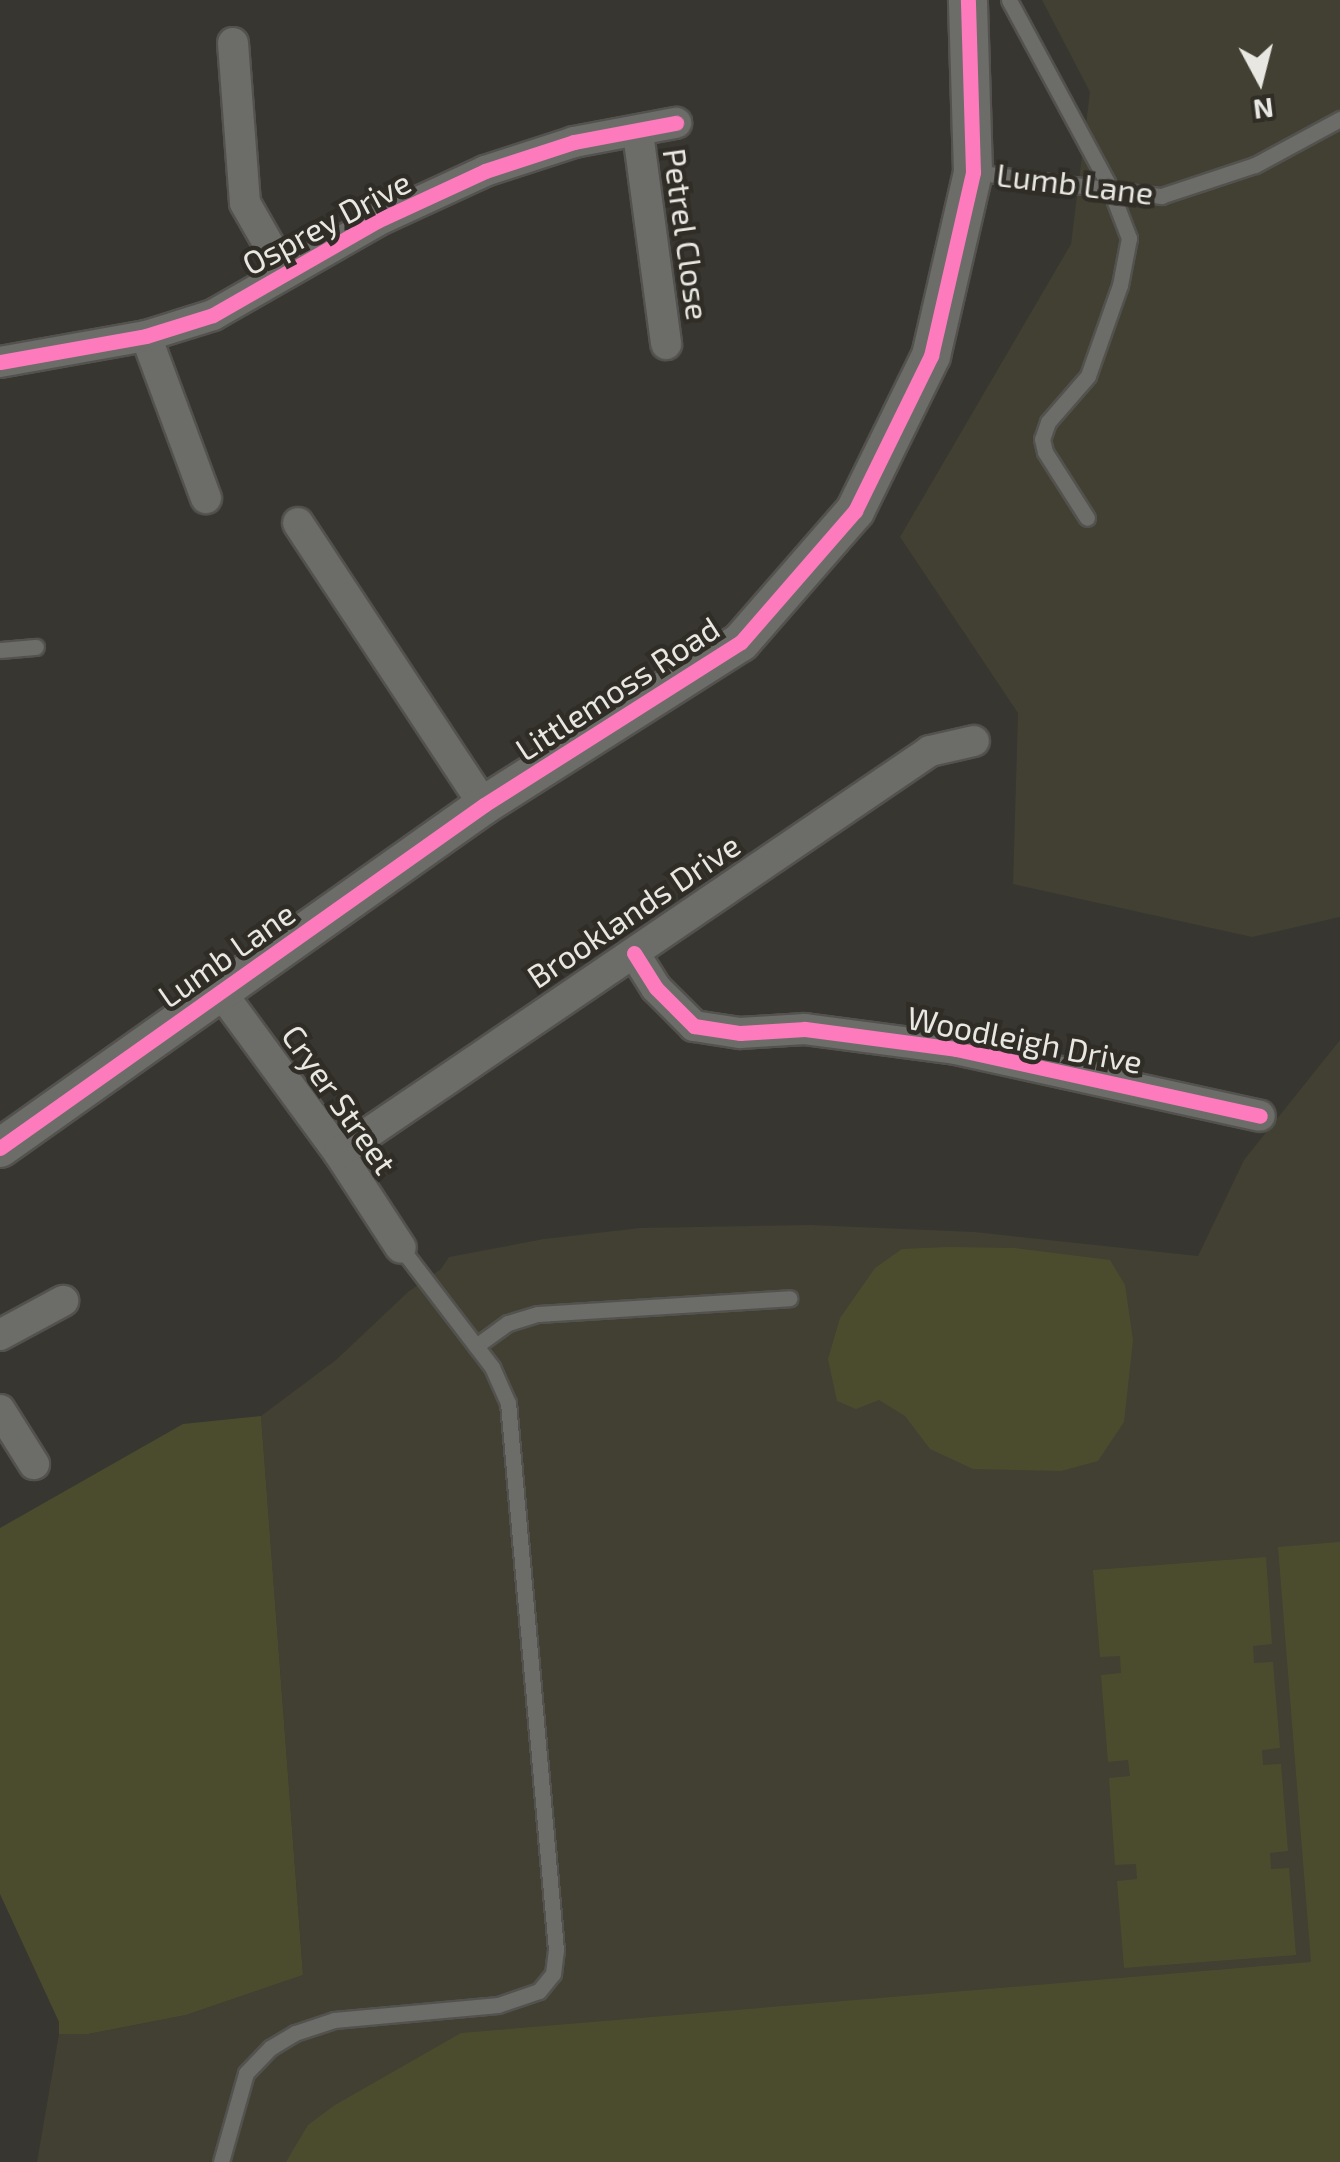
<!DOCTYPE html>
<style>
body{margin:0}
#map{position:relative;width:1340px;height:2162px;overflow:hidden;background:#373631;font-family:"Exo 2",sans-serif}
div>[style]{position:absolute}
.built>*{inset:0;background:#414032}
.green>*{inset:0;background:#4b4c2e}
.roads{filter:drop-shadow(2px 0 #53524e) drop-shadow(-2px 0 #53524e) drop-shadow(0 2px #53524e) drop-shadow(0 -2px #53524e)}
.service>*{height:15px;margin:-7.5px;padding:0 7.5px;transform-origin:7.5px;border-radius:7.5px;background:#6c6c68}
.minor>*{height:30px;margin:-15px;padding:0 15px;transform-origin:15px;border-radius:15px;background:#6c6c68}
.tertiary>*{height:38px;margin:-19px;padding:0 19px;transform-origin:19px;border-radius:19px;background:#6c6c68}
.cycleway>*{height:15px;margin:-7.5px;padding:0 7.5px;transform-origin:7.5px;border-radius:7.5px;background:#fd7abc}
span{translate:-50% -50%;white-space:nowrap;text-align:center;line-height:1.15;-webkit-text-stroke:9px #2f2d25;paint-order:stroke}
.street-label{font-size:32px;color:#e8e7e2}
.north{position:absolute;left:1210px;top:30px;width:100px;height:100px;-webkit-text-stroke:8px #2f2d25;paint-order:stroke;rotate:173deg;font-size:28px;font-weight:700;line-height:40px;text-align:center;color:#e8e7e2}
.north::after{content:'';display:block;margin:auto;width:35px;height:45px;background:#e8e7e2;clip-path:polygon(50% 0,100% 100%,50% 72%,0 100%)}
</style>
<div id="map">
<div class="built">
<i style="clip-path:polygon(1042px 0,1340px 0,1340px 917px,1252px 937px,1013px 884px,1018px 713px,900px 537px,1071px 244px,1090px 92px)"></i>
<i style="clip-path:polygon(1340px 1040px,1340px 2162px,37px 2162px,59px 2034px,88px 2034px,186px 2015px,303px 1975px,261px 1416px,336px 1360px,408px 1292px,441px 1269px,449px 1257px,544px 1239px,640px 1228px,811px 1225px,975px 1232px,1198px 1256px,1244px 1160px)"></i>
</div>
<div class="green">
<i style="clip-path:polygon(947px 1247px,1015px 1248px,1110px 1260px,1125px 1285px,1133px 1340px,1124px 1422px,1098px 1461px,1061px 1471px,973px 1469px,930px 1449px,905px 1416px,879px 1400px,856px 1409px,837px 1401px,828px 1359px,840px 1318px,875px 1268px,902px 1249px)"></i>
<i style="clip-path:polygon(261px 1416px,303px 1975px,186px 2015px,88px 2034px,59px 2034px,59px 2022px,0 1894px,0 1528px,183px 1424px)"></i>
<i style="clip-path:polygon(1340px 1542px,1340px 2162px,286px 2162px,308px 2125px,335px 2105px,461px 2033px,1311px 1962px,1278px 1547px)"></i>
<i style="clip-path:polygon(1266px 1557px,1272px 1644px,1253px 1646px,1254px 1663px,1273px 1662px,1280px 1748px,1262px 1750px,1263px 1765px,1281px 1764px,1288px 1851px,1270px 1853px,1271px 1869px,1289px 1868px,1296px 1955px,1124px 1968px,1117px 1881px,1137px 1879px,1136px 1864px,1115px 1865px,1109px 1778px,1130px 1776px,1128px 1760px,1108px 1762px,1101px 1675px,1121px 1673px,1120px 1656px,1100px 1657px,1093px 1570px)"></i>
</div>
<div class="roads">
<div class="service">
<i style="left:1009px;top:0;width:211px;rotate:61.7deg"></i>
<i style="left:1109px;top:186px;width:56px;rotate:69deg"></i>
<i style="left:1129px;top:238px;width:48px;rotate:100.8deg"></i>
<i style="left:1120px;top:285px;width:96px;rotate:109.4deg"></i>
<i style="left:1088px;top:376px;width:61px;rotate:131deg"></i>
<i style="left:1048px;top:422px;width:18px;rotate:109deg"></i>
<i style="left:1042px;top:439px;width:13px;rotate:77deg"></i>
<i style="left:1045px;top:452px;width:78px;rotate:57.5deg"></i>
<i style="left:973px;top:172px;width:190px;rotate:7.3deg"></i>
<i style="left:1161px;top:196px;width:99px;rotate:-18.3deg"></i>
<i style="left:1255px;top:165px;width:97px;rotate:-28.4deg"></i>
<i style="left:0;top:650px;width:36px;rotate:-5deg"></i>
<i style="left:476px;top:1346px;width:39px;rotate:-36deg"></i>
<i style="left:508px;top:1323px;width:31px;rotate:-17deg"></i>
<i style="left:538px;top:1314px;width:252px;rotate:-3.6deg"></i>
<i style="left:221px;top:2162px;width:92px;rotate:-74.3deg"></i>
<i style="left:246px;top:2073px;width:35px;rotate:-46deg"></i>
<i style="left:270px;top:2048px;width:29px;rotate:-31deg"></i>
<i style="left:295px;top:2033px;width:41px;rotate:-18.4deg"></i>
<i style="left:334px;top:2020px;width:165px;rotate:-5.2deg"></i>
<i style="left:498px;top:2005px;width:43px;rotate:-18.9deg"></i>
<i style="left:539px;top:1991px;width:22px;rotate:-51deg"></i>
<i style="left:553px;top:1974px;width:24px;rotate:-83deg"></i>
<i style="left:556px;top:1950px;width:549px;rotate:-95.01deg"></i>
<i style="left:508px;top:1403px;width:39px;rotate:-114deg"></i>
<i style="left:492px;top:1367px;width:150px;rotate:-127.4deg"></i>
</div>
<div class="minor">
<i style="left:233px;top:43px;width:160px;rotate:85.7deg"></i>
<i style="left:245px;top:203px;width:81px;rotate:60.3deg"></i>
<i style="left:638px;top:133px;width:213px;rotate:82.4deg"></i>
<i style="left:146px;top:336px;width:173px;rotate:69.7deg"></i>
<i style="left:0;top:362px;width:148px;rotate:-10.1deg"></i>
<i style="left:146px;top:336px;width:70px;rotate:-17.4deg"></i>
<i style="left:213px;top:315px;width:189px;rotate:-29.8deg"></i>
<i style="left:377px;top:221px;width:119px;rotate:-24.8deg"></i>
<i style="left:485px;top:171px;width:94px;rotate:-18deg"></i>
<i style="left:574px;top:142px;width:104px;rotate:-10.6deg"></i>
<i style="left:298px;top:523px;width:338px;rotate:56.6deg"></i>
<i style="left:634px;top:953px;width:41px;rotate:57.8deg"></i>
<i style="left:656px;top:988px;width:54px;rotate:45deg"></i>
<i style="left:694px;top:1026px;width:47px;rotate:8.7deg"></i>
<i style="left:740px;top:1033px;width:65px;rotate:-3.5deg"></i>
<i style="left:805px;top:1029px;width:152px;rotate:7.5deg"></i>
<i style="left:956px;top:1049px;width:311px;rotate:12.4deg"></i>
<i style="left:220px;top:991px;width:201px;rotate:53.7deg"></i>
<i style="left:339px;top:1153px;width:113px;rotate:56.9deg"></i>
<i style="left:339px;top:1153px;width:715px;rotate:-34.22deg"></i>
<i style="left:930px;top:751px;width:45px;rotate:-12.8deg"></i>
<i style="left:0;top:1335px;width:72px;rotate:-28.4deg"></i>
<i style="left:0;top:1410px;width:64px;rotate:57.8deg"></i>
</div>
<div class="tertiary">
<i style="left:0;top:1148px;width:593px;rotate:-35.32deg"></i>
<i style="left:484px;top:805px;width:304px;rotate:-32.4deg"></i>
<i style="left:741px;top:642px;width:174px;rotate:-49deg"></i>
<i style="left:855px;top:511px;width:173px;rotate:-63.9deg"></i>
<i style="left:931px;top:356px;width:189px;rotate:-77.1deg"></i>
<i style="left:973px;top:172px;width:172px;rotate:-91.7deg"></i>
</div>
</div>
<div class="cycleway">
<i style="left:0;top:362px;width:148px;rotate:-10.1deg"></i>
<i style="left:146px;top:336px;width:70px;rotate:-17.4deg"></i>
<i style="left:213px;top:315px;width:189px;rotate:-29.8deg"></i>
<i style="left:377px;top:221px;width:119px;rotate:-24.8deg"></i>
<i style="left:485px;top:171px;width:94px;rotate:-18deg"></i>
<i style="left:574px;top:142px;width:104px;rotate:-10.6deg"></i>
<i style="left:634px;top:953px;width:41px;rotate:57.8deg"></i>
<i style="left:656px;top:988px;width:54px;rotate:45deg"></i>
<i style="left:694px;top:1026px;width:47px;rotate:8.7deg"></i>
<i style="left:740px;top:1033px;width:65px;rotate:-3.5deg"></i>
<i style="left:805px;top:1029px;width:152px;rotate:7.5deg"></i>
<i style="left:956px;top:1049px;width:311px;rotate:12.4deg"></i>
<i style="left:0;top:1148px;width:593px;rotate:-35.32deg"></i>
<i style="left:484px;top:805px;width:304px;rotate:-32.4deg"></i>
<i style="left:741px;top:642px;width:174px;rotate:-49deg"></i>
<i style="left:855px;top:511px;width:173px;rotate:-63.9deg"></i>
<i style="left:931px;top:356px;width:189px;rotate:-77.1deg"></i>
<i style="left:973px;top:172px;width:172px;rotate:-91.7deg"></i>
</div>
<div class="street-label">
<span style="left:1075px;top:183px;rotate:7deg">Lumb Lane</span>
<span style="left:326px;top:222px;rotate:-28deg">Osprey Drive</span>
<span style="left:687px;top:234px;rotate:82deg">Petrel Close</span>
<span style="left:617px;top:688px;rotate:-33deg">Littlemoss Road</span>
<span style="left:633px;top:910px;rotate:-34deg">Brooklands Drive</span>
<span style="left:226px;top:954px;rotate:-35deg">Lumb Lane</span>
<span style="left:1025px;top:1039px;rotate:11deg">Woodleigh Drive</span>
<span style="left:340px;top:1099px;rotate:55deg">Cryer Street</span>
</div>
<div class="north">N</div>
</div>
